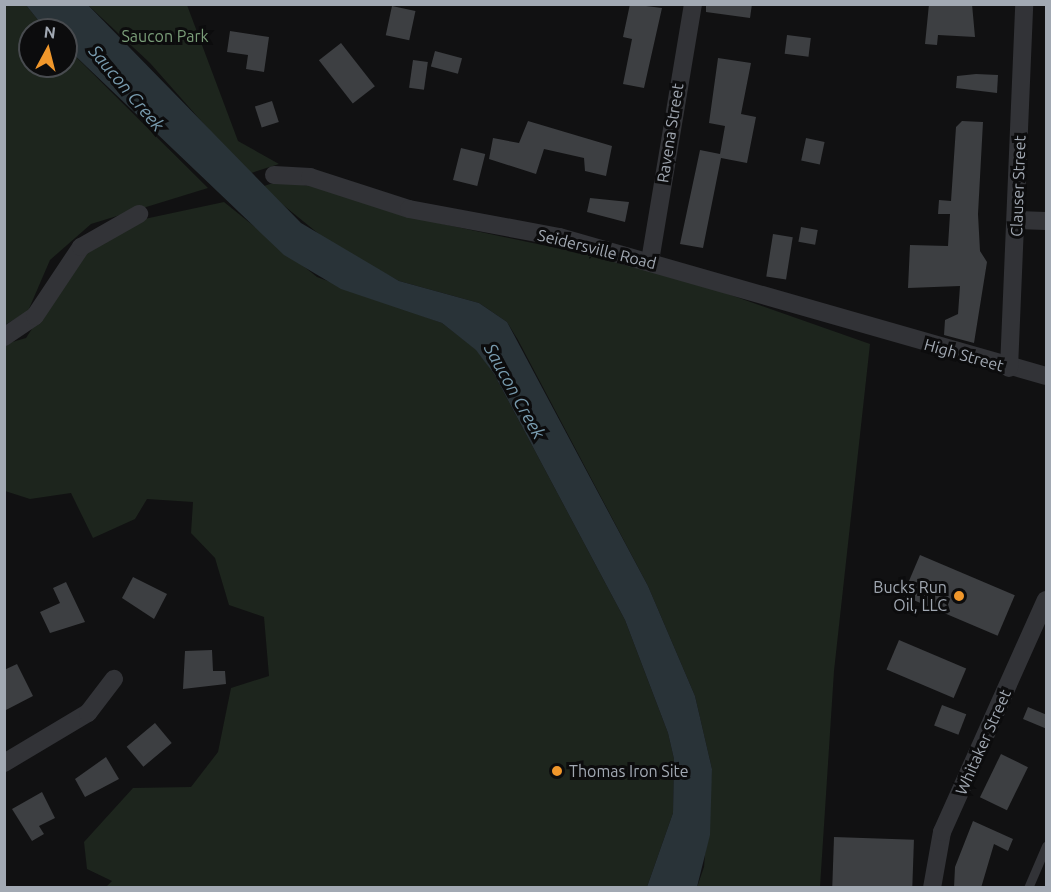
<!DOCTYPE html>
<style>
body{margin:0}
#map{position:relative;width:1051px;height:892px;overflow:hidden;background:#111112;font-family:Ubuntu,sans-serif}
div>[style]{position:absolute}
.green>*{inset:0;background:#1d251d}
.water>*{inset:0;background:#293338}
.building>*{inset:0;background:#3d3f42;transform-origin:0 0}
.service>*{height:9px;margin:-4.5px;padding:0 4.5px;transform-origin:4.5px;border-radius:4.5px;background:#323337}
.minor>*{height:18px;margin:-9px;padding:0 9px;transform-origin:9px;border-radius:9px;background:#323337}
.dots>*{width:16px;height:16px;translate:-50% -50%;box-sizing:border-box;border:3px solid #0c0c0d;border-radius:50%}
span{translate:-50% -50%;white-space:nowrap;text-align:center;line-height:1.15;-webkit-text-stroke:6px #0c0c0d;paint-order:stroke}
.park-label{font-size:16px;color:#7b9e79}
.street-label{font-size:16px;color:#a2a9b3}
.poi-label{font-size:16px;color:#a2a9b3}
.right{translate:-100% -50%;text-align:right}
.left{translate:0 -50%;text-align:left}
.water-label{font-size:18px;color:#789bae;font-style:italic}
.frame{position:absolute;inset:0;border:6px solid #a2a9b3;pointer-events:none}
.north{position:absolute;left:18px;top:18px;width:60px;height:60px;box-sizing:border-box;background:#0c0c0d;border:2px solid #484b4f;border-radius:50%;rotate:7deg;font-size:16px;font-weight:700;line-height:24px;text-align:center;color:#a2a9b3}
.north::after{content:'';display:block;margin:auto;width:21px;height:27px;background:#f0972b;clip-path:polygon(50% 0,100% 100%,50% 72%,0 100%)}
</style>
<div id="map">
<div class="green">
<i style="clip-path:polygon(4px 5px,26px 5px,46px 30px,30px 30px,30px 66px,66px 66px,66px 47px,208px 188px,91px 224px,50px 260px,28px 311px,5px 325px)"></i>
<i style="clip-path:polygon(88px 5px,187px 5px,238px 141px,279px 164px,248px 174px,150px 63px)"></i>
<i style="clip-path:polygon(276px 182px,312px 186px,410px 217px,660px 270px,870px 344px,834px 671px,820px 887px,697px 887px,704px 867px,712px 769px,695px 696px,648px 586px,518px 340px,507px 322px,479px 303px,399px 281px,330px 243px,261px 187px)"></i>
<i style="clip-path:polygon(224px 202px,317px 277px,442px 323px,477px 350px,494px 374px,625px 620px,668px 733px,674px 759px,673px 813px,647px 887px,106px 887px,112px 881px,87px 869px,84px 842px,133px 788px,191px 787px,218px 752px,231px 688px,269px 676px,264px 617px,229px 605px,215px 558px,191px 533px,193px 502px,147px 499px,135px 519px,93px 538px,71px 493px,30px 499px,5px 491px,5px 344px,26px 338px,76px 262px,107px 237px,135px 221px)"></i>
</div>
<div class="water">
<i style="clip-path:polygon(26px 5px,88px 5px,301px 223px,399px 281px,479px 303px,507px 322px,648px 586px,695px 696px,712px 769px,710px 835px,697px 887px,647px 887px,673px 813px,674px 759px,668px 733px,625px 620px,494px 374px,476px 350px,442px 323px,341px 289px,284px 255px,66px 47px,66px 30px,46px 30px)"></i>
</div>
<div class="building">
<i style="clip-path:polygon(630px 4px,662px 8px,644px 88px,623px 84px,632px 39px,623px 37px)"></i>
<i style="clip-path:polygon(706px 4px,752px 4px,750px 18px,706px 12px)"></i>
<i style="clip-path:polygon(929px 4px,972px 4px,975px 37px,938px 35px,937px 45px,925px 44px)"></i>
<i style="left:392px;top:6px;width:24px;height:30px;rotate:12deg"></i>
<i style="clip-path:polygon(230px 31px,269px 37px,264px 72px,246px 69px,248px 55px,227px 52px)"></i>
<i style="left:787px;top:35px;width:24px;height:19px;rotate:7deg"></i>
<i style="left:341px;top:43px;width:55px;height:28px;rotate:52deg"></i>
<i style="left:435px;top:51px;width:28px;height:16px;rotate:15deg"></i>
<i style="clip-path:polygon(718px 58px,751px 63px,741px 114px,756px 117px,747px 163px,721px 158px,703px 248px,680px 244px,700px 150px,720px 154px,725px 126px,709px 123px)"></i>
<i style="left:413px;top:60px;width:15px;height:28px;rotate:8deg"></i>
<i style="clip-path:polygon(976px 74px,998px 75px,997px 93px,956px 88px,957px 76px)"></i>
<i style="left:272px;top:101px;width:22px;height:18px;rotate:72deg"></i>
<i style="clip-path:polygon(528px 121px,612px 146px,606px 176px,585px 171px,584px 158px,544px 149px,536px 174px,489px 159px,493px 138px,519px 143px)"></i>
<i style="clip-path:polygon(962px 121px,983px 122px,978px 214px,980px 251px,987px 262px,974px 343px,944px 335px,945px 320px,958px 314px,960px 286px,908px 288px,910px 245px,948px 246px,950px 214px,938px 214px,939px 200px,951px 201px,956px 127px)"></i>
<i style="left:806px;top:138px;width:19px;height:23px;rotate:12deg"></i>
<i style="left:461px;top:148px;width:25px;height:33px;rotate:14deg"></i>
<i style="clip-path:polygon(590px 198px,629px 202px,625px 222px,587px 212px)"></i>
<i style="left:801px;top:227px;width:17px;height:15px;rotate:10deg"></i>
<i style="left:773px;top:234px;width:20px;height:43px;rotate:9deg"></i>
<i style="left:920px;top:555px;width:103px;height:44px;rotate:23deg"></i>
<i style="clip-path:polygon(133px 577px,167px 594px,154px 619px,122px 598px)"></i>
<i style="clip-path:polygon(66px 582px,85px 622px,50px 633px,40px 612px,60px 603px,53px 588px)"></i>
<i style="left:899px;top:640px;width:73px;height:32px;rotate:23deg"></i>
<i style="clip-path:polygon(212px 650px,213px 671px,225px 671px,226px 684px,183px 689px,185px 651px)"></i>
<i style="clip-path:polygon(17px 664px,33px 696px,4px 711px,4px 670px)"></i>
<i style="left:942px;top:705px;width:26px;height:22px;rotate:21deg"></i>
<i style="clip-path:polygon(1028px 707px,1047px 715px,1047px 729px,1023px 719px)"></i>
<i style="left:155px;top:723px;width:26px;height:37px;rotate:50deg"></i>
<i style="left:1001px;top:754px;width:30px;height:48px;rotate:26deg"></i>
<i style="clip-path:polygon(106px 757px,119px 779px,85px 797px,75px 779px)"></i>
<i style="clip-path:polygon(42px 792px,55px 818px,39px 826px,44px 834px,32px 841px,12px 809px)"></i>
<i style="clip-path:polygon(973px 821px,1013px 839px,1008px 851px,994px 844px,981px 888px,954px 888px,955px 867px)"></i>
<i style="left:834px;top:837px;width:80px;height:51px;rotate:2deg"></i>
</div>
<div class="service">
<i style="left:1028px;top:888px;width:46px;rotate:-66.8deg"></i>
</div>
<div class="minor">
<i style="left:274px;top:175px;width:36px;rotate:3deg"></i>
<i style="left:310px;top:177px;width:104px;rotate:17.9deg"></i>
<i style="left:409px;top:209px;width:153px;rotate:10.6deg"></i>
<i style="left:559px;top:237px;width:506px;rotate:15.93deg"></i>
<i style="left:1017px;top:220px;width:29px;rotate:2deg"></i>
<i style="left:650px;top:261px;width:261px;rotate:-80.5deg"></i>
<i style="left:4px;top:337px;width:37px;rotate:-34deg"></i>
<i style="left:35px;top:316px;width:83px;rotate:-56.3deg"></i>
<i style="left:81px;top:247px;width:67px;rotate:-29.6deg"></i>
<i style="left:1009px;top:368px;width:364px;rotate:-87.6deg"></i>
<i style="left:4px;top:763px;width:98px;rotate:-30.8deg"></i>
<i style="left:88px;top:713px;width:43px;rotate:-52.6deg"></i>
<i style="left:932px;top:888px;width:57px;rotate:-79.9deg"></i>
<i style="left:942px;top:832px;width:254px;rotate:-65.9deg"></i>
</div>
<div class="dots">
<i style="left:959px;top:596px;background:#f0972b"></i>
<i style="left:557px;top:771px;background:#f0972b"></i>
</div>
<div class="park-label">
<span style="left:165px;top:36px">Saucon Park</span>
</div>
<div class="street-label">
<span style="left:670px;top:133px;rotate:-81deg">Ravena Street</span>
<span style="left:1018px;top:186px;rotate:-88deg">Clauser Street</span>
<span style="left:597px;top:249px;rotate:14deg">Seidersville Road</span>
<span style="left:964px;top:355px;rotate:16deg">High Street</span>
<span style="left:983px;top:742px;rotate:-66deg">Whitaker Street</span>
</div>
<div class="poi-label">
<span class="right" style="left:947px;top:596px">Bucks Run<br>Oil, LLC</span>
<span class="left" style="left:569px;top:771px">Thomas Iron Site</span>
</div>
<div class="water-label">
<span style="left:127px;top:88px;rotate:50deg">Saucon Creek</span>
<span style="left:515px;top:391px;rotate:61deg">Saucon Creek</span>
</div>
<div class="frame"></div>
<div class="north">N</div>
</div>
